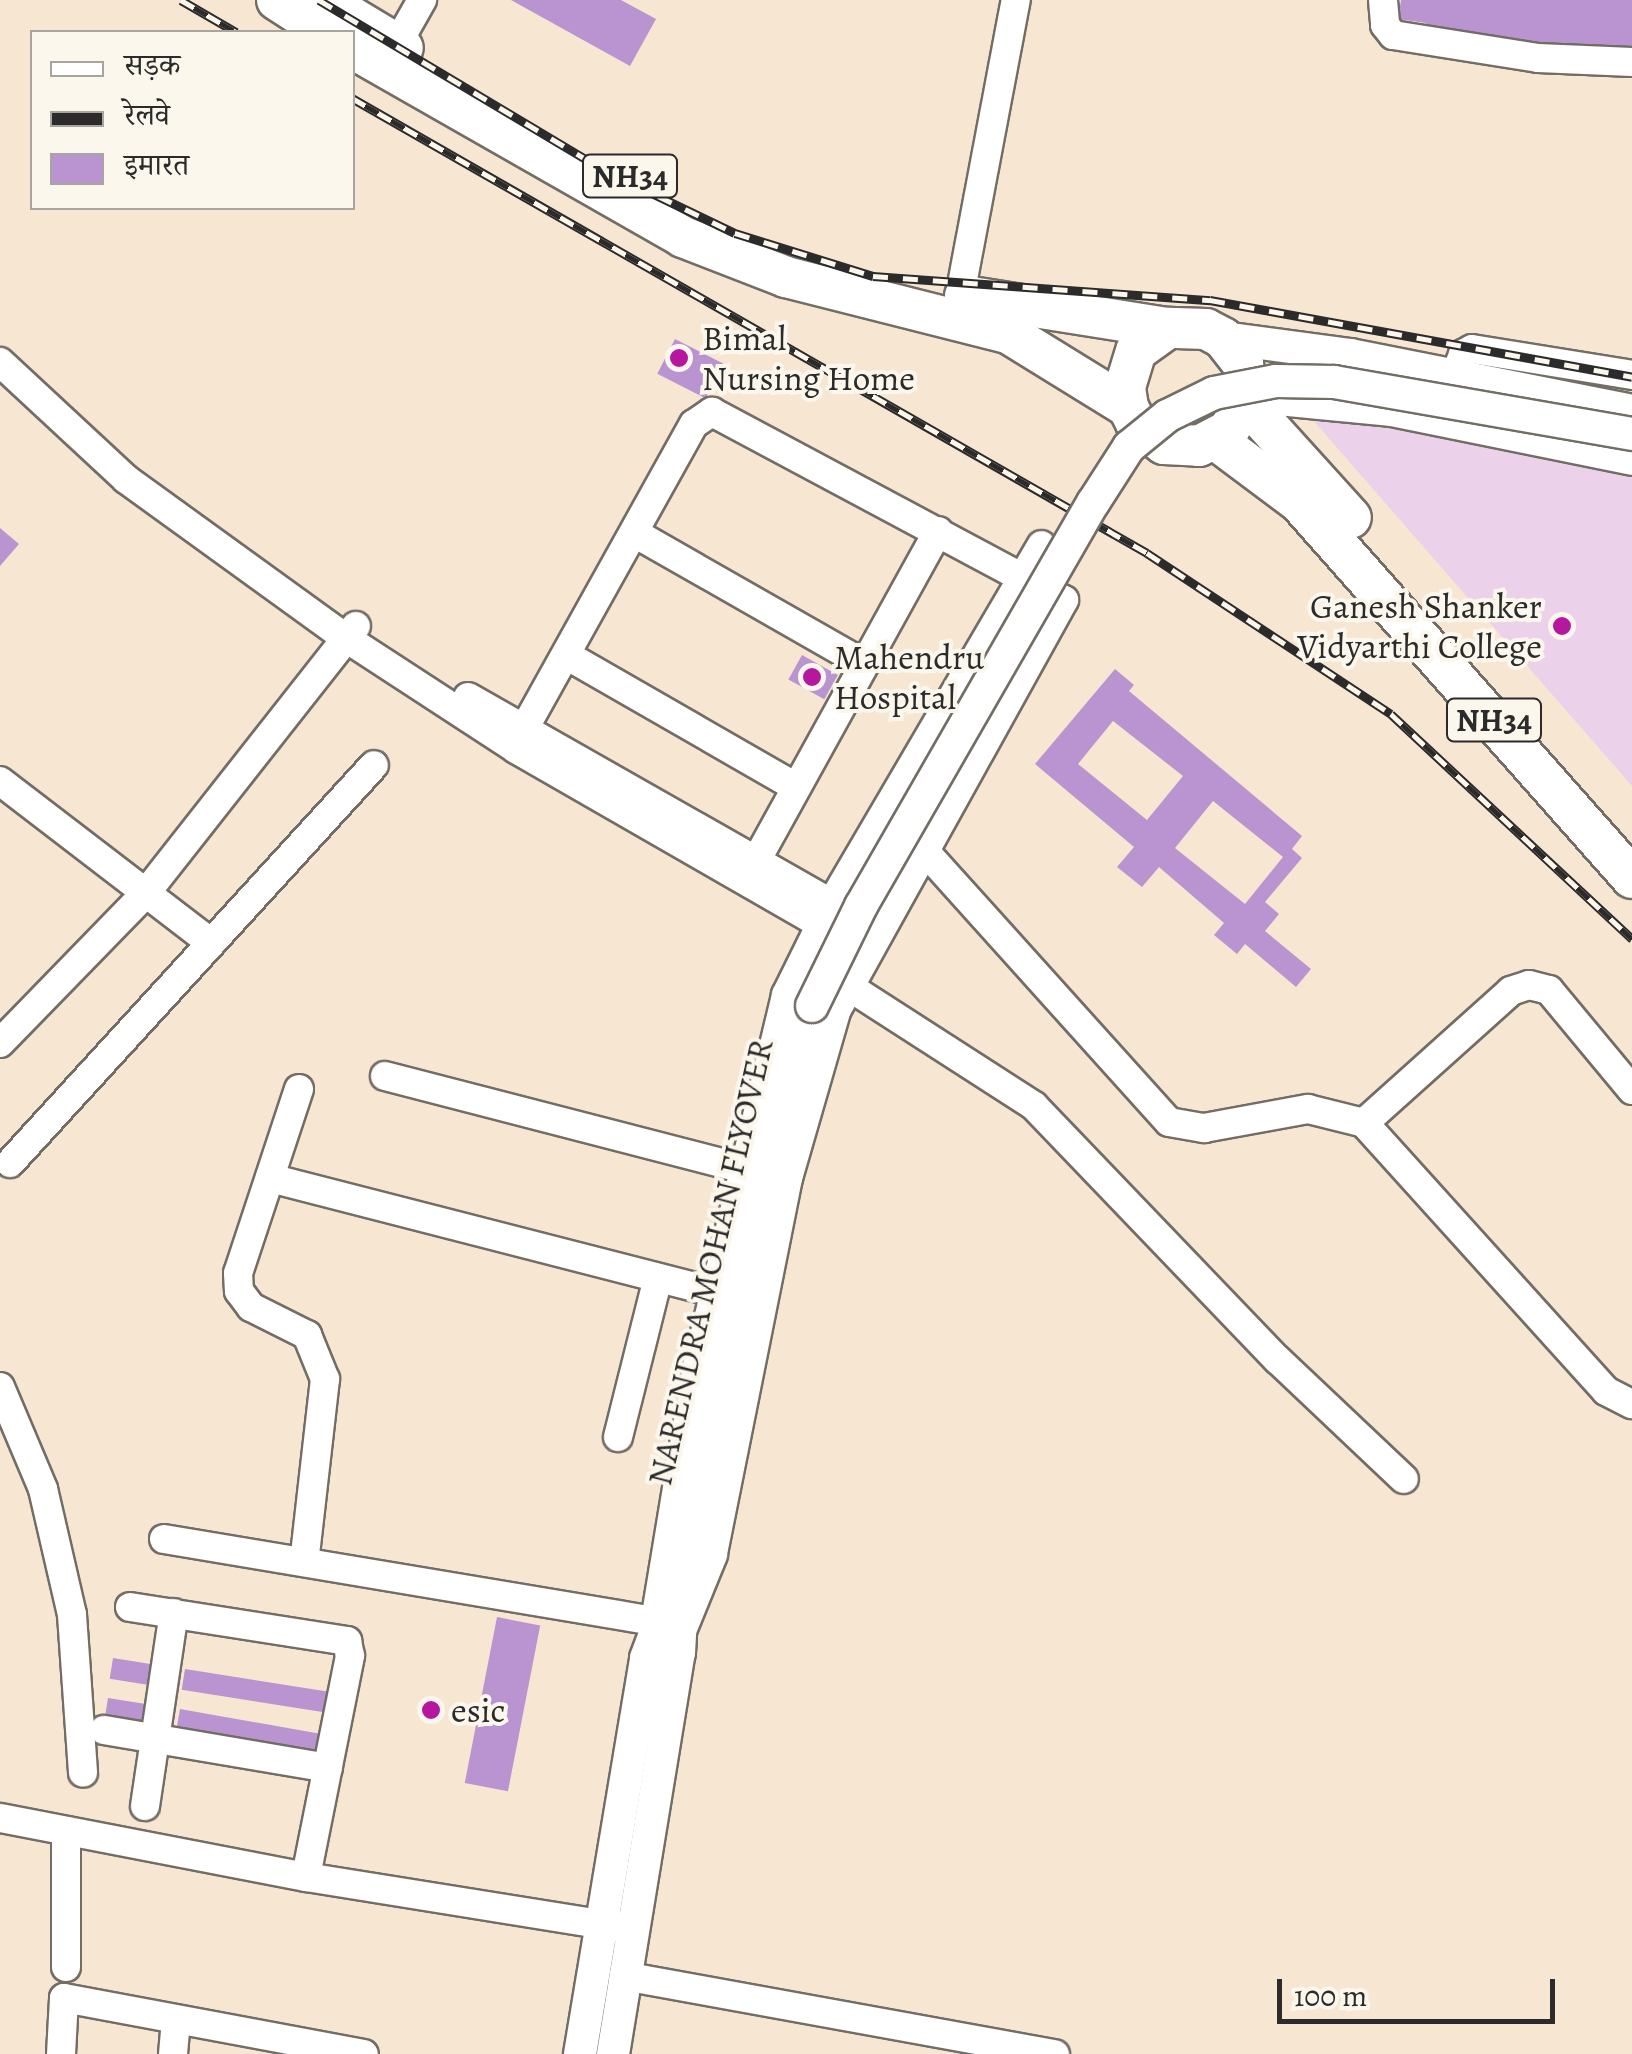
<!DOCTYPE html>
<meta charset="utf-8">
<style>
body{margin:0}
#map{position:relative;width:1632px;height:2054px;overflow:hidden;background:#f7e7d2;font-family:Alegreya,"Noto Serif Devanagari",serif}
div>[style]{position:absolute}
.built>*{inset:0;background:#ecd1ea}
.building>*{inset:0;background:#b994d1;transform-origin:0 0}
.roads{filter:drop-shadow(2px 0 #726d65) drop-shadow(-2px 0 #726d65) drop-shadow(0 2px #726d65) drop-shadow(0 -2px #726d65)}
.minor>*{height:28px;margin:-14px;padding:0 14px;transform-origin:14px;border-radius:14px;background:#fff}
.major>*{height:32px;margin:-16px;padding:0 16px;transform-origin:16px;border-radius:16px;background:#fff}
.highway>*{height:40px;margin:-20px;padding:0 20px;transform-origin:20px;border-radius:20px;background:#fff}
.rail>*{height:9px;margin-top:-4.5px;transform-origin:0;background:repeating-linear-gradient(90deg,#fbf7ec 0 15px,#2b2b2b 0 30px);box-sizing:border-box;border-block:2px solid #2b2b2b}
.bridges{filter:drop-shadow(2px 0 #726d65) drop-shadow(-2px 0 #726d65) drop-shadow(0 2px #726d65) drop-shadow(0 -2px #726d65)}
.major-bridge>*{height:32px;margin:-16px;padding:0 16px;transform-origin:16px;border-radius:16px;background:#fff}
.dots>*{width:28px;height:28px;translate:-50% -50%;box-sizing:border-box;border:5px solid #fbf7ec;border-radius:50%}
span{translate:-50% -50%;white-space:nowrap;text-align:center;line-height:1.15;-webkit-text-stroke:8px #fbf7ec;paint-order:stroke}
.shield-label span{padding:2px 8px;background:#fbf7ec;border:2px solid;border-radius:8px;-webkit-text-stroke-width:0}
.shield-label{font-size:32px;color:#2b2b2b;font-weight:700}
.poi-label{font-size:35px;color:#2b2b2b}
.left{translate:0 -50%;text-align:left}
.right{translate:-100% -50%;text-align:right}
.street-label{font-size:35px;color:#2b2b2b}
.legend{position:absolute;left:30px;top:30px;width:325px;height:180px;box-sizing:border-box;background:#fbf7ec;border:2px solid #a8a59f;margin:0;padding:12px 18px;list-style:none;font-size:30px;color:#2b2b2b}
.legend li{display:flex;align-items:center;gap:20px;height:50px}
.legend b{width:50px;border:2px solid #a8a59f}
.scale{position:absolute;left:1277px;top:1979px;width:278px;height:45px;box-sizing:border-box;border:5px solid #2b2b2b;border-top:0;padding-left:12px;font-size:30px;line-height:35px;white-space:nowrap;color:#2b2b2b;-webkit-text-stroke:8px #fbf7ec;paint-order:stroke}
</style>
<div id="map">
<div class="built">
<i style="clip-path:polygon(1305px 411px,1632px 466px,1632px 786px)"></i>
</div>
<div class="building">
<i style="clip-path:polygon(511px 0,621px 0,656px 19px,630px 66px)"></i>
<i style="clip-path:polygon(1401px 0,1632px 0,1632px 57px,1425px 29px,1426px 23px,1398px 19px)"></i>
<i style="left:675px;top:339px;width:54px;height:39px;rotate:27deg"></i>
<i style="clip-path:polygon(0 528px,19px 544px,0 566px)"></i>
<i style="left:802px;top:655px;width:41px;height:28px;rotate:29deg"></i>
<i style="clip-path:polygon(evenodd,1115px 669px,1134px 685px,1129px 691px,1302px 836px,1292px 849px,1302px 858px,1265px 902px,1279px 914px,1265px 931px,1311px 969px,1296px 987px,1245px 944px,1237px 954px,1214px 935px,1224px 923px,1159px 867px,1142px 887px,1117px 867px,1134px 847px,1035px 764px,1115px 669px,1113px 721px,1183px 776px,1147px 820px,1078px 764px,1113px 721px,1115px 669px,1213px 801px,1283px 857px,1245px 904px,1175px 848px,1213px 801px)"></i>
<i style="left:497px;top:1617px;width:44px;height:169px;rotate:11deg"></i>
<i style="left:113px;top:1658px;width:52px;height:21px;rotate:9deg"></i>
<i style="left:185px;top:1669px;width:149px;height:21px;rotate:9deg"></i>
<i style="left:108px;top:1698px;width:51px;height:20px;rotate:9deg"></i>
<i style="left:180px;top:1709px;width:148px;height:20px;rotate:10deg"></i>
</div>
<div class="roads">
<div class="minor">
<i style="left:1383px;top:0;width:25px;rotate:85deg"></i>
<i style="left:1385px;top:25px;width:13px;rotate:51deg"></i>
<i style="left:1393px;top:35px;width:147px;rotate:9deg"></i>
<i style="left:1538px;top:58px;width:94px;rotate:2.4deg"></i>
<i style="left:397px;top:44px;width:51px;rotate:-60.4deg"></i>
<i style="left:960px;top:295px;width:300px;rotate:-79.3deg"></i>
<i style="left:0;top:362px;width:172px;rotate:42.9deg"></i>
<i style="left:126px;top:479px;width:271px;rotate:35.9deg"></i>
<i style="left:346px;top:638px;width:203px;rotate:33.1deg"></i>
<i style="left:516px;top:749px;width:367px;rotate:29.9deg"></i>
<i style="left:1454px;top:378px;width:26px;rotate:-69deg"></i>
<i style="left:1463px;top:354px;width:10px;rotate:-29deg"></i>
<i style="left:1472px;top:349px;width:162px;rotate:9.2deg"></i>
<i style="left:638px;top:535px;width:260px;rotate:29.7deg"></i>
<i style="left:568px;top:656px;width:263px;rotate:29.9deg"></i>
<i style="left:468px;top:697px;width:433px;rotate:29.6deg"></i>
<i style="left:524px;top:729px;width:349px;rotate:-60.9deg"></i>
<i style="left:694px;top:424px;width:22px;rotate:-34deg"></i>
<i style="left:712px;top:412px;width:399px;rotate:28.1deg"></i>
<i style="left:1064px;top:600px;width:471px;rotate:119deg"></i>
<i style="left:836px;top:1012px;width:173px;rotate:106.1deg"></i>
<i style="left:788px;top:1178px;width:384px;rotate:101.3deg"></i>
<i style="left:713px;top:1555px;width:77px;rotate:112.2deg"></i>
<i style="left:0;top:781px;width:266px;rotate:37.5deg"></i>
<i style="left:923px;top:849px;width:367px;rotate:48deg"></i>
<i style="left:1169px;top:1122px;width:36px;rotate:10deg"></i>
<i style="left:1204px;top:1128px;width:106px;rotate:-10.4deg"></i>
<i style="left:1308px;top:1109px;width:58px;rotate:14deg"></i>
<i style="left:756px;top:861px;width:377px;rotate:-61.1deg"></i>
<i style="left:848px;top:986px;width:221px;rotate:32.8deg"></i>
<i style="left:1034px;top:1106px;width:352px;rotate:46.2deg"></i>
<i style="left:1278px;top:1360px;width:173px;rotate:43.4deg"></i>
<i style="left:0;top:1043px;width:208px;rotate:-45.8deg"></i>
<i style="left:145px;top:894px;width:341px;rotate:-51.8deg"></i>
<i style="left:385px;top:1076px;width:369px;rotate:14.5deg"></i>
<i style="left:299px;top:1089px;width:194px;rotate:108.3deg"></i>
<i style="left:238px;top:1273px;width:18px;rotate:87deg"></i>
<i style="left:239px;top:1291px;width:20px;rotate:53deg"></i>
<i style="left:251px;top:1307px;width:63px;rotate:26.6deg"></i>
<i style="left:307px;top:1335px;width:48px;rotate:67.8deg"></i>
<i style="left:325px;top:1379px;width:184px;rotate:96.5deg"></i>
<i style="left:1632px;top:1090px;width:130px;rotate:-129.7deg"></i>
<i style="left:1549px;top:990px;width:21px;rotate:-166deg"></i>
<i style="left:1529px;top:985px;width:19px;rotate:162deg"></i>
<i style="left:1511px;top:991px;width:198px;rotate:138.1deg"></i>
<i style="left:1364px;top:1123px;width:361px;rotate:47.9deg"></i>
<i style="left:1606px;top:1391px;width:29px;rotate:27deg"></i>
<i style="left:10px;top:1163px;width:539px;rotate:-47.55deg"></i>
<i style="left:270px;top:1178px;width:458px;rotate:14.4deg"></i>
<i style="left:0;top:1387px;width:111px;rotate:67.1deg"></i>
<i style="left:43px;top:1489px;width:129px;rotate:77deg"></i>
<i style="left:72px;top:1615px;width:158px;rotate:86deg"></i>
<i style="left:618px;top:1437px;width:164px;rotate:-75.9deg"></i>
<i style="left:164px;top:1539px;width:498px;rotate:9.5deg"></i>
<i style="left:655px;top:1621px;width:258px;rotate:-80.6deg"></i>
<i style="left:697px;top:1366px;width:382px;rotate:-76.5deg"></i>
<i style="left:786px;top:995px;width:102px;rotate:-63.7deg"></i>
<i style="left:831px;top:904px;width:416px;rotate:-59.6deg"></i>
<i style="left:130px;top:1607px;width:220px;rotate:8.9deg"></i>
<i style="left:347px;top:1641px;width:15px;rotate:79deg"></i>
<i style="left:350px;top:1656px;width:225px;rotate:101.3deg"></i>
<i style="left:104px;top:1730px;width:227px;rotate:9.6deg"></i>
<i style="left:145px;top:1806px;width:195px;rotate:-81.5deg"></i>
<i style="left:0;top:1818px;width:312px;rotate:10.9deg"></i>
<i style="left:306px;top:1877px;width:317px;rotate:9.1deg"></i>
<i style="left:66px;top:1967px;width:136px;rotate:-90deg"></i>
<i style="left:624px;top:1976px;width:438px;rotate:10.3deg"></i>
<i style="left:61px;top:2054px;width:56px;rotate:-86.9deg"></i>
<i style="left:64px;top:1998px;width:305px;rotate:10.6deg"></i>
<i style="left:173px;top:2054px;width:32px;rotate:-85deg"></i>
</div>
<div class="major">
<i style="left:1223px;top:338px;width:128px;rotate:7.6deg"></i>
<i style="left:1350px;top:355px;width:288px;rotate:11.2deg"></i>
<i style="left:1247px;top:396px;width:146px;rotate:5.5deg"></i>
<i style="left:1392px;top:410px;width:245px;rotate:11.5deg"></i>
<i style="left:580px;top:2054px;width:401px;rotate:-80.5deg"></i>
<i style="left:646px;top:1658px;width:88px;rotate:-69.3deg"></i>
<i style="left:613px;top:2054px;width:406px;rotate:-80.7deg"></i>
<i style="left:679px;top:1653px;width:90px;rotate:-86.8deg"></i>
<i style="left:684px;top:1563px;width:502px;rotate:-77.93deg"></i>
<i style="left:789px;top:1072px;width:70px;rotate:-70.8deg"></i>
</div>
<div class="highway">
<i style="left:277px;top:0;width:59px;rotate:32.6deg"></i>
<i style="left:323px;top:0;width:93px;rotate:31deg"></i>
<i style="left:352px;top:48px;width:381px;rotate:29.7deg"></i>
<i style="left:683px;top:237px;width:110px;rotate:21.2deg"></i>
<i style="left:786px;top:277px;width:229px;rotate:14.2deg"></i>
<i style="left:1008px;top:333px;width:141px;rotate:31.7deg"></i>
<i style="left:1128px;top:407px;width:18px;rotate:63deg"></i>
<i style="left:1136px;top:423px;width:35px;rotate:37deg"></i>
<i style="left:1164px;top:444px;width:35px;rotate:3deg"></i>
<i style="left:1199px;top:446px;width:34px;rotate:-28deg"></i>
<i style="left:1229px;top:430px;width:38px;rotate:-62deg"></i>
<i style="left:1247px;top:396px;width:32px;rotate:-97deg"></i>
<i style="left:1243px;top:364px;width:33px;rotate:-128deg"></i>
<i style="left:1223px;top:338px;width:19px;rotate:-152deg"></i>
<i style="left:1206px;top:329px;width:38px;rotate:-178deg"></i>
<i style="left:1168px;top:328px;width:39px;rotate:144deg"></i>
<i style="left:1136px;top:351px;width:39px;rotate:107deg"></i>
<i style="left:1125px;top:388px;width:19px;rotate:81deg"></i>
<i style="left:965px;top:296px;width:206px;rotate:9deg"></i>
<i style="left:1246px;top:402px;width:156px;rotate:47.8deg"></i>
<i style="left:1216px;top:440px;width:104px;rotate:36.8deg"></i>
<i style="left:1299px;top:502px;width:502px;rotate:48.47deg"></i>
</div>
</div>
<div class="rail">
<i style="left:181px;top:0;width:64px;rotate:30.2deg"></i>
<i style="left:319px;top:0;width:332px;rotate:30.8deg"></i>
<i style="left:604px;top:170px;width:145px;rotate:25.7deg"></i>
<i style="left:735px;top:233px;width:145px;rotate:17.3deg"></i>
<i style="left:873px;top:276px;width:338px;rotate:4.1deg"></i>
<i style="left:1210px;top:300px;width:429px;rotate:10.3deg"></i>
<i style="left:352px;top:98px;width:916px;rotate:29.78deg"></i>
<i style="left:1147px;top:553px;width:292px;rotate:33.4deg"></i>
<i style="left:1391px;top:714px;width:330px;rotate:43deg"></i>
</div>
<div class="bridges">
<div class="major-bridge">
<i style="left:812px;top:1006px;width:111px;rotate:-63.9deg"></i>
<i style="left:861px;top:906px;width:465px;rotate:-60.1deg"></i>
<i style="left:1093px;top:503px;width:67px;rotate:-57.3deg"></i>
<i style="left:1129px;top:447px;width:49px;rotate:-39.2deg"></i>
<i style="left:1167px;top:416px;width:52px;rotate:-26.1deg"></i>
<i style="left:1214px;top:393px;width:63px;rotate:-11deg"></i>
<i style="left:1276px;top:381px;width:58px;rotate:1deg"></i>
<i style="left:1334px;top:382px;width:303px;rotate:9.9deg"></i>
</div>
</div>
<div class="dots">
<i style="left:679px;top:358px;background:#b5179e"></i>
<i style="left:1562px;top:626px;background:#b5179e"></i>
<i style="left:812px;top:677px;background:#b5179e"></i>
<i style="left:431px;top:1710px;background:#b5179e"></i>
</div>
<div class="shield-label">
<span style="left:630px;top:176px">NH34</span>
<span style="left:1494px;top:720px">NH34</span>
</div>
<div class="poi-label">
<span class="left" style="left:702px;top:358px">Bimal<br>Nursing Home</span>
<span class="right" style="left:1542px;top:626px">Ganesh Shanker<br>Vidyarthi College</span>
<span class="left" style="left:834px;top:677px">Mahendru<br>Hospital</span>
<span class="left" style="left:451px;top:1710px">esic</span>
</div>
<div class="street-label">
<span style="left:710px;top:1262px;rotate:-77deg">NARENDRA MOHAN FLYOVER</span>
</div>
<ul class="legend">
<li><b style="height:12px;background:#fff"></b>सड़क</li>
<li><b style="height:12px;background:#2b2b2b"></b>रेलवे</li>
<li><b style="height:28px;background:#b994d1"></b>इमारत</li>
</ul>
<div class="scale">100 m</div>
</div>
